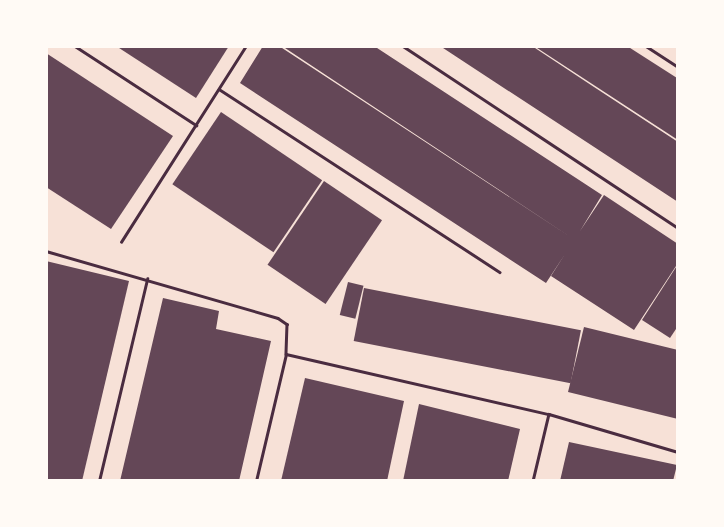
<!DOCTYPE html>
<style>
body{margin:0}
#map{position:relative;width:724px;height:527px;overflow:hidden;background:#f7e1d7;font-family:"Nunito Sans",sans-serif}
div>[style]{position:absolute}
.building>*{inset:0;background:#644757;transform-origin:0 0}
.service>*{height:2.5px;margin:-1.25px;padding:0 1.25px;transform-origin:1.25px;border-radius:1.25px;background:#4a2c40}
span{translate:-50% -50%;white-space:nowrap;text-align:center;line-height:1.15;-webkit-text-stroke:5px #fffaf5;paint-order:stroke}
.frame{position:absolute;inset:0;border:48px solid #fffaf5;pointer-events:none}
</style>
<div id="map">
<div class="building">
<i style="clip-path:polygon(116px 46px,229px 46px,196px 98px)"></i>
<i style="clip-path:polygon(263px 46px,279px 46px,575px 240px,282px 46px,374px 46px,602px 195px,580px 231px,604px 195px,678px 244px,678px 263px,634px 330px,551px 276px,565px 254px,546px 283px,240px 83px)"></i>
<i style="clip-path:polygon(440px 46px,532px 46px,594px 87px,678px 142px,678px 202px)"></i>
<i style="clip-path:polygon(534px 46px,627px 46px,677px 78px,678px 140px)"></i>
<i style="clip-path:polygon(46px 53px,173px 136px,111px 229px,46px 187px)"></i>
<i style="left:221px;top:112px;width:122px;height:87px;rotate:34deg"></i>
<i style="left:324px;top:181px;width:70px;height:101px;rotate:34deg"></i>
<i style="clip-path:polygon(46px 261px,129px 281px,82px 481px,46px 481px)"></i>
<i style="clip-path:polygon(678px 264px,678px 326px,670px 338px,642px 320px)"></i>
<i style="left:348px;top:282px;width:16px;height:34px;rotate:14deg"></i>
<i style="left:364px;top:288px;width:221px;height:54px;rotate:11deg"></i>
<i style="clip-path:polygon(163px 298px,219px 311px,216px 329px,271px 341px,239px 481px,120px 481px)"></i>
<i style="clip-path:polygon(584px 327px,678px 350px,678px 419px,568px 392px)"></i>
<i style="clip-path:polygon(305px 378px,404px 401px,387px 481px,281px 481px)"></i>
<i style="clip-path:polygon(419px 404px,520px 429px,508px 481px,403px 481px)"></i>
<i style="clip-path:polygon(569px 442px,677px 465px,673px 481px,560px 481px)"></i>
</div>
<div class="service">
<i style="left:75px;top:46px;width:145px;rotate:33.1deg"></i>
<i style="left:403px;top:46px;width:330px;rotate:33.5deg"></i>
<i style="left:646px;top:46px;width:38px;rotate:33deg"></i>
<i style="left:219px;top:89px;width:335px;rotate:33.1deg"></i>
<i style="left:121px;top:242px;width:232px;rotate:-57.5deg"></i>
<i style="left:46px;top:251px;width:241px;rotate:16.1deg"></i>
<i style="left:278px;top:318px;width:11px;rotate:34deg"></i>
<i style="left:287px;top:324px;width:30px;rotate:92deg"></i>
<i style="left:549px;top:414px;width:134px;rotate:16.4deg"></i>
<i style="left:99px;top:481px;width:208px;rotate:-76.6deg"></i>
<i style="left:256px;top:481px;width:130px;rotate:-76.7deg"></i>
<i style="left:286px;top:354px;width:270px;rotate:12.9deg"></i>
<i style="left:549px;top:414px;width:69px;rotate:103.4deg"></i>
</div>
<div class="frame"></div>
</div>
